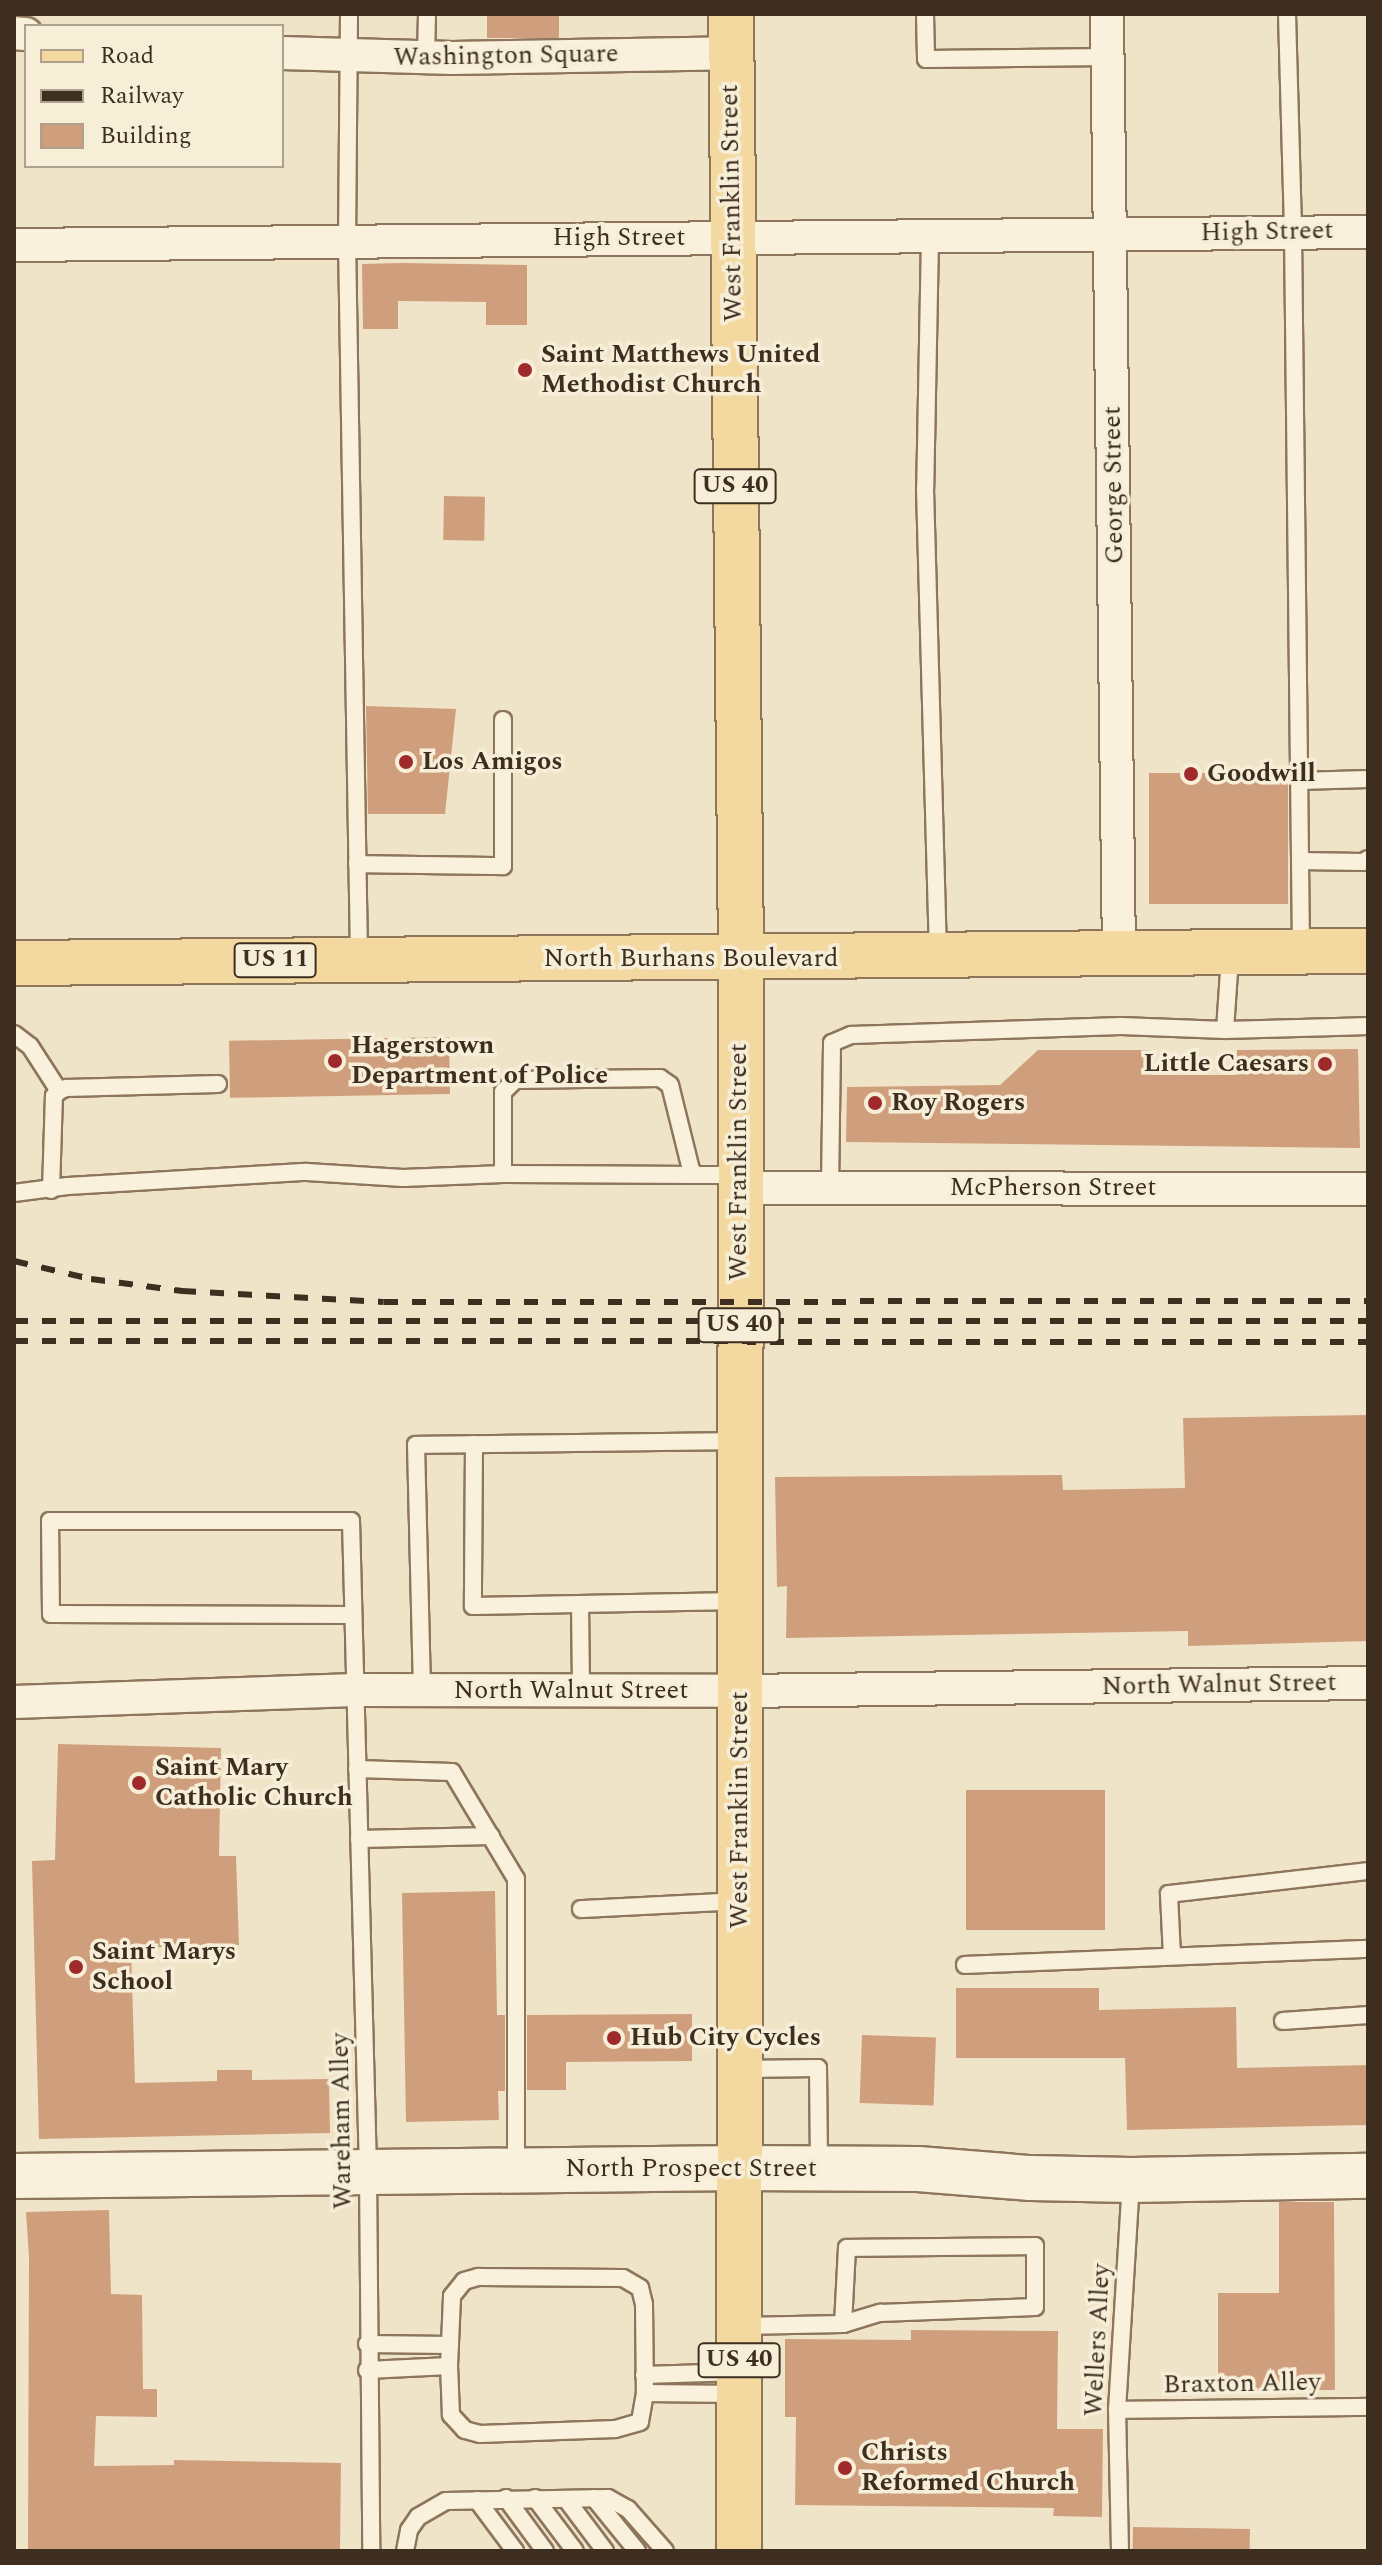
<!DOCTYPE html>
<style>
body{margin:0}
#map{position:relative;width:1382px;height:2565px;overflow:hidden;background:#f0e4c8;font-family:Spectral,serif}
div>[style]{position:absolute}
.building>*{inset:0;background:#cf9f7d;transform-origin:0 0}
.roads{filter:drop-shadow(2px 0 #8d765c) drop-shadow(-2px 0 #8d765c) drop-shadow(0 2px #8d765c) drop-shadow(0 -2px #8d765c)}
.service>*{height:16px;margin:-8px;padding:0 8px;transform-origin:8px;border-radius:8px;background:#faf1dc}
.minor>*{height:32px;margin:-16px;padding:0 16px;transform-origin:16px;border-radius:16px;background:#faf1dc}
.secondary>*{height:44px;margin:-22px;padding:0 22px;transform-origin:22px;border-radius:22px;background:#faf1dc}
.primary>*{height:44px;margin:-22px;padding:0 22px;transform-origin:22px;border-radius:22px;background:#f3d9a0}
.rail>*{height:6px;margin-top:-3px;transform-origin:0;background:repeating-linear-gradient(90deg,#3d2e20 0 14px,transparent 0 28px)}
.dots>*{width:22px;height:22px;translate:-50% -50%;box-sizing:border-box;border:4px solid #f7eed8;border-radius:50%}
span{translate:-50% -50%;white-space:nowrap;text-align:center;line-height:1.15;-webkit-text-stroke:7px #f7eed8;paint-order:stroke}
.shield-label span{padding:2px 6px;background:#f7eed8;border:2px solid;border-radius:6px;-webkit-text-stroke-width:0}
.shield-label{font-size:24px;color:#3d2e20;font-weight:700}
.street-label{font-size:26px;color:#3d2e20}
.poi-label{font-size:26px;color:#3d2e20;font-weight:700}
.left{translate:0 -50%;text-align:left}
.right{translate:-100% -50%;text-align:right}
.frame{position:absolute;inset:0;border:16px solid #3d2e20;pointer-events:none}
.legend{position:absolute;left:24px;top:24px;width:260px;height:144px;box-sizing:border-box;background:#f7eed8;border:2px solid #ada18e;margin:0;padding:10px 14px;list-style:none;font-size:24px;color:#3d2e20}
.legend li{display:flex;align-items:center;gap:16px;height:40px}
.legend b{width:40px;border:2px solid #ada18e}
</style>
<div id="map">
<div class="building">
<i style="left:487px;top:14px;width:72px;height:24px"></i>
<i style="clip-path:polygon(401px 263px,527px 265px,527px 325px,486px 325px,486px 302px,398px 301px,398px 329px,363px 329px,362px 264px)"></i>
<i style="left:444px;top:496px;width:41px;height:44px;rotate:1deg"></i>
<i style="clip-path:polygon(366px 706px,456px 709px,445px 814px,368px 814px)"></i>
<i style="left:1288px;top:773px;width:131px;height:139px;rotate:90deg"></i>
<i style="left:449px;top:1037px;width:57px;height:220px;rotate:89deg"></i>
<i style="clip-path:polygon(1358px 1049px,1360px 1148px,846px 1142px,847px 1087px,1000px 1085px,1038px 1050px,1149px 1050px,1151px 1075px,1237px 1075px,1237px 1050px)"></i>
<i style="clip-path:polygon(1368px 1415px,1368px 1641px,1188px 1646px,1188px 1631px,786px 1638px,787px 1586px,777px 1587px,775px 1477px,1062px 1475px,1063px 1490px,1185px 1488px,1183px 1418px)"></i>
<i style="clip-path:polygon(58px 1744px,221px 1748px,219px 1856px,236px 1856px,239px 1945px,131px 1948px,135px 2083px,217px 2081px,217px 2070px,252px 2070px,252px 2080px,329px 2079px,330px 2133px,39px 2139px,32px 1861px,55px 1860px)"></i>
<i style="left:966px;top:1790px;width:139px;height:140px"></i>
<i style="clip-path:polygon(495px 1891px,497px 2015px,505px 2015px,505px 2091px,498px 2091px,499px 2120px,406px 2122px,402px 1893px)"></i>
<i style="clip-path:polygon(956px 1988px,1099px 1988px,1099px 2010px,1236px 2007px,1237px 2068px,1368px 2065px,1368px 2125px,1127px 2130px,1125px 2058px,956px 2058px)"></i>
<i style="clip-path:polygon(692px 2014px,692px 2061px,566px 2062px,566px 2090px,527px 2090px,527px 2015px)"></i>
<i style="left:862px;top:2035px;width:74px;height:68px;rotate:2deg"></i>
<i style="clip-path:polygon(1279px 2202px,1334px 2202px,1335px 2390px,1218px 2390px,1218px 2293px,1279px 2293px)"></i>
<i style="clip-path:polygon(109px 2210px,111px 2294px,142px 2295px,143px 2389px,157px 2389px,157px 2417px,96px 2416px,94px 2466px,174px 2465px,174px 2460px,341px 2463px,340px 2551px,28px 2551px,29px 2257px,26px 2212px)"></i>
<i style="clip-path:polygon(911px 2330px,1058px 2331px,1057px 2429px,1103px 2429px,1102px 2517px,1053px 2516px,1054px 2508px,795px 2505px,796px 2417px,785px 2417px,785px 2339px,911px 2340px)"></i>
<i style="left:1133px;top:2527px;width:117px;height:24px;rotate:1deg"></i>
</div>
<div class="roads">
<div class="service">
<i style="left:349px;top:14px;width:226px;rotate:90.5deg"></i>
<i style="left:347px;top:240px;width:718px;rotate:89.04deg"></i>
<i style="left:925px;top:14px;width:45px;rotate:88.7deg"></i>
<i style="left:926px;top:59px;width:182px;rotate:-0.6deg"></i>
<i style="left:1287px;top:14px;width:218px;rotate:88.4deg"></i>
<i style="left:1293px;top:232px;width:719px;rotate:89.36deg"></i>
<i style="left:426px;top:58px;width:44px;rotate:-88.7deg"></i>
<i style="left:930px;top:238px;width:251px;rotate:91.1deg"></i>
<i style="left:925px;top:489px;width:463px;rotate:88.4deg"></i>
<i style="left:1299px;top:781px;width:69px;rotate:-1.7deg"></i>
<i style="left:1300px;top:861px;width:63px;rotate:0.9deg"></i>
<i style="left:1363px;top:862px;width:6px;rotate:-31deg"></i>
<i style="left:357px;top:864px;width:146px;rotate:0.8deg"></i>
<i style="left:503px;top:866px;width:146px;rotate:-90deg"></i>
<i style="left:1225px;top:1030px;width:74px;rotate:-86.1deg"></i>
<i style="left:14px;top:1034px;width:20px;rotate:37deg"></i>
<i style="left:30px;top:1046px;width:54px;rotate:57.2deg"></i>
<i style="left:696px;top:1175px;width:193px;rotate:-179.7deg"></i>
<i style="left:503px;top:1174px;width:82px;rotate:-90deg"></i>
<i style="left:503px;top:1092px;width:17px;rotate:-45deg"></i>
<i style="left:515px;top:1080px;width:145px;rotate:-0.8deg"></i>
<i style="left:660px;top:1078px;width:12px;rotate:35deg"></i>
<i style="left:670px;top:1085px;width:88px;rotate:76.1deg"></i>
<i style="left:691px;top:1170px;width:7px;rotate:45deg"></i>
<i style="left:696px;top:1175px;width:42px"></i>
<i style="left:830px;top:1188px;width:145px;rotate:-89.2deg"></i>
<i style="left:832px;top:1043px;width:21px;rotate:-23deg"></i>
<i style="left:851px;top:1035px;width:270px;rotate:-1.9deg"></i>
<i style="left:1121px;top:1026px;width:104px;rotate:2.2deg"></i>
<i style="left:1225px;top:1030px;width:143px;rotate:-1.6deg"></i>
<i style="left:51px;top:1190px;width:94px;rotate:-88.2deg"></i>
<i style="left:54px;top:1096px;width:7px;rotate:-45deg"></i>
<i style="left:59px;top:1091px;width:8px;rotate:-23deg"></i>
<i style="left:66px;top:1088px;width:152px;rotate:-1.5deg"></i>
<i style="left:14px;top:1193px;width:54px;rotate:-7.4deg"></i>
<i style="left:68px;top:1186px;width:239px;rotate:-3.4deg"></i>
<i style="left:307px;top:1172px;width:96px;rotate:3.6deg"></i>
<i style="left:403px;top:1178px;width:100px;rotate:-2.3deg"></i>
<i style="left:474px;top:1444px;width:162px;rotate:90.4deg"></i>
<i style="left:473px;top:1606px;width:265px;rotate:-1.1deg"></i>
<i style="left:580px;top:1604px;width:87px;rotate:89.3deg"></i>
<i style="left:352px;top:1615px;width:301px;rotate:-179.8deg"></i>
<i style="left:51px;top:1614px;width:93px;rotate:-90.6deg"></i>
<i style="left:50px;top:1521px;width:301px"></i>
<i style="left:351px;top:1521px;width:651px;rotate:88.5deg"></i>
<i style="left:368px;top:2172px;width:379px;rotate:89.5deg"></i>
<i style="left:422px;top:1690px;width:245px;rotate:-91.4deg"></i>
<i style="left:416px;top:1445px;width:321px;rotate:-0.7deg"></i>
<i style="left:357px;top:1769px;width:95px;rotate:1.8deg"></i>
<i style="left:452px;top:1772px;width:125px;rotate:59.1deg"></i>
<i style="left:516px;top:1879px;width:290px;rotate:90deg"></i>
<i style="left:359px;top:1839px;width:132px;rotate:-1.3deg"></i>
<i style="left:581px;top:1909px;width:157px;rotate:-2.9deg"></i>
<i style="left:1172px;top:1956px;width:62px;rotate:-92.8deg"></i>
<i style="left:1169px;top:1894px;width:200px;rotate:-6.6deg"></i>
<i style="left:965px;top:1965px;width:403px;rotate:-2.3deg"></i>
<i style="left:1283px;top:2021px;width:85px;rotate:-4deg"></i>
<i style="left:740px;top:2069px;width:78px;rotate:-0.7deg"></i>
<i style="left:818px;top:2068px;width:99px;rotate:89.4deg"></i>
<i style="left:478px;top:2277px;width:145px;rotate:0.4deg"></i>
<i style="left:623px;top:2278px;width:20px;rotate:30deg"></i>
<i style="left:640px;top:2288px;width:16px;rotate:76deg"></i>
<i style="left:644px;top:2304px;width:89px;rotate:89.4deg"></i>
<i style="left:645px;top:2393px;width:29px;rotate:100deg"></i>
<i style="left:640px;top:2422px;width:26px;rotate:164deg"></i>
<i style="left:615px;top:2429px;width:135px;rotate:177.9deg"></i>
<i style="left:480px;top:2434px;width:16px;rotate:-165deg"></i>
<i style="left:465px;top:2430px;width:21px;rotate:-133deg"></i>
<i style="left:451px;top:2415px;width:49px;rotate:-92.3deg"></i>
<i style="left:449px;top:2366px;width:70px;rotate:-87.5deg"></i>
<i style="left:452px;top:2296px;width:19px;rotate:-51deg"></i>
<i style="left:464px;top:2281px;width:15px;rotate:-16deg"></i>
<i style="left:741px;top:2326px;width:102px;rotate:-1.1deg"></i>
<i style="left:843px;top:2324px;width:39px;rotate:-17deg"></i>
<i style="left:880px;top:2313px;width:155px;rotate:-2.2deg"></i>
<i style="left:1035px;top:2307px;width:61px;rotate:-90deg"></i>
<i style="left:1035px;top:2246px;width:188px;rotate:179.4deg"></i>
<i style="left:847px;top:2248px;width:76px;rotate:93deg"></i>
<i style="left:367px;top:2344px;width:83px;rotate:0.7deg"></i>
<i style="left:367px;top:2370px;width:82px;rotate:-2.8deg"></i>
<i style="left:644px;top:2375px;width:94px;rotate:-1.8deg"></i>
<i style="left:645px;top:2393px;width:94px;rotate:0.6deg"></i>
<i style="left:1117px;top:2410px;width:251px;rotate:-0.7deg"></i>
<i style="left:506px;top:2498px;width:66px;rotate:53.7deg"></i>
<i style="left:535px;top:2498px;width:66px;rotate:53deg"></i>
<i style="left:594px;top:2498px;width:68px;rotate:50.9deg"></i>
<i style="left:566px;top:2499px;width:65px;rotate:53.1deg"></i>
<i style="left:477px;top:2500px;width:64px;rotate:53.3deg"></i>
<i style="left:405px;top:2551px;width:21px;rotate:-79deg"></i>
<i style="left:409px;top:2530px;width:16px;rotate:-55deg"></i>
<i style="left:418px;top:2517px;width:32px;rotate:-30deg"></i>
<i style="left:446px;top:2501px;width:162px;rotate:-1.1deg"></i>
<i style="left:608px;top:2498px;width:23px;rotate:29deg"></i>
<i style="left:628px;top:2509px;width:56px;rotate:48.6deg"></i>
<i style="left:1120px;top:2551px;width:141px;rotate:-91.2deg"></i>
<i style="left:1117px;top:2410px;width:229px;rotate:-86.5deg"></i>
</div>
<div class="minor">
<i style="left:1107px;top:14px;width:942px;rotate:89.27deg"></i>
<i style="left:14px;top:33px;width:12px;rotate:5deg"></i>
<i style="left:282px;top:53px;width:170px;rotate:1.7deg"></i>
<i style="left:452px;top:58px;width:279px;rotate:-1deg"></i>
<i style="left:14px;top:245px;width:1354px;rotate:-0.55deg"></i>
<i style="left:738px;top:1188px;width:630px;rotate:0.09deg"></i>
<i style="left:14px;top:1702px;width:341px;rotate:-2deg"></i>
<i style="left:355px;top:1690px;width:385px;rotate:0.1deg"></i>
<i style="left:740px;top:1691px;width:628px;rotate:-0.73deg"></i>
</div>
<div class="secondary">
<i style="left:14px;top:2176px;width:726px;rotate:-0.63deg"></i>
<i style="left:740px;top:2168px;width:178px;rotate:0.3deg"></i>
<i style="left:918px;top:2169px;width:113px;rotate:4.6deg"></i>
<i style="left:1031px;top:2178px;width:100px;rotate:1.1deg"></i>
<i style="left:1131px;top:2180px;width:237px;rotate:-1deg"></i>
</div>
<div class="primary">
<i style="left:731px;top:14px;width:945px;rotate:89.39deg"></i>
<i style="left:741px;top:959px;width:1592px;rotate:90.07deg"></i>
<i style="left:14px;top:963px;width:1354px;rotate:-0.51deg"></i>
</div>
</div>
<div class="rail">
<i style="left:14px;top:1261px;width:79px;rotate:13.2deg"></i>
<i style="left:91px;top:1279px;width:92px;rotate:7.5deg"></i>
<i style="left:182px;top:1291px;width:202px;rotate:3.1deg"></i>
<i style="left:384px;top:1302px;width:984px;rotate:-0.06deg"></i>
<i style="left:14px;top:1321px;width:1354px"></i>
<i style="left:14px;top:1341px;width:1354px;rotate:0.04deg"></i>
</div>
<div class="dots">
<i style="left:525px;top:370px;background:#9e2a2b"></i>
<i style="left:406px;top:762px;background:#9e2a2b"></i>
<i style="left:1191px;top:774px;background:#9e2a2b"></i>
<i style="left:335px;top:1061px;background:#9e2a2b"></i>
<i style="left:1325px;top:1064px;background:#9e2a2b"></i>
<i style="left:875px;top:1103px;background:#9e2a2b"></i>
<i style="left:139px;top:1783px;background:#9e2a2b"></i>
<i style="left:76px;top:1967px;background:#9e2a2b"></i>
<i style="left:614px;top:2038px;background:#9e2a2b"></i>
<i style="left:845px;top:2468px;background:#9e2a2b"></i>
</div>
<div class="shield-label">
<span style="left:735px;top:486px">US 40</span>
<span style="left:275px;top:960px">US 11</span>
<span style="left:739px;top:1325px">US 40</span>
<span style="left:739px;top:2360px">US 40</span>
</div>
<div class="street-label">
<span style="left:506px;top:56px;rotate:-1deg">Washington Square</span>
<span style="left:732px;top:203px;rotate:-91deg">West Franklin Street</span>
<span style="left:1267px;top:232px;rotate:-1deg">High Street</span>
<span style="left:619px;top:238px">High Street</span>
<span style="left:1114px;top:485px;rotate:-91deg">George Street</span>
<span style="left:691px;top:959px">North Burhans Boulevard</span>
<span style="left:739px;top:1162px;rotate:-90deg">West Franklin Street</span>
<span style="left:1053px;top:1188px">McPherson Street</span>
<span style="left:1219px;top:1685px;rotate:-1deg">North Walnut Street</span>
<span style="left:571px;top:1691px">North Walnut Street</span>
<span style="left:740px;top:1810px;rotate:-90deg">West Franklin Street</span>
<span style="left:342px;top:2121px;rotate:-91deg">Wareham Alley</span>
<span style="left:691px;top:2169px">North Prospect Street</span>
<span style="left:1098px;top:2340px;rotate:-87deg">Wellers Alley</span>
<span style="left:1242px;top:2384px;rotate:-1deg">Braxton Alley</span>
</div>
<div class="poi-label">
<span class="left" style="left:541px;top:370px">Saint Matthews United<br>Methodist Church</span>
<span class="left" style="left:422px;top:762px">Los Amigos</span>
<span class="left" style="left:1207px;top:774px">Goodwill</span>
<span class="left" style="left:351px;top:1061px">Hagerstown<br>Department of Police</span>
<span class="right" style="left:1309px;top:1064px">Little Caesars</span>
<span class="left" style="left:891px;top:1103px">Roy Rogers</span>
<span class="left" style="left:155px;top:1783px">Saint Mary<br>Catholic Church</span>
<span class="left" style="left:92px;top:1967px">Saint Marys<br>School</span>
<span class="left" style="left:630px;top:2038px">Hub City Cycles</span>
<span class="left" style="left:861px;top:2468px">Christs<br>Reformed Church</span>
</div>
<div class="frame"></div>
<ul class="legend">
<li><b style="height:10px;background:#f3d9a0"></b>Road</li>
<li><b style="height:10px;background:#3d2e20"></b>Railway</li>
<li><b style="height:22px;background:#cf9f7d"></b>Building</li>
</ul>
</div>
